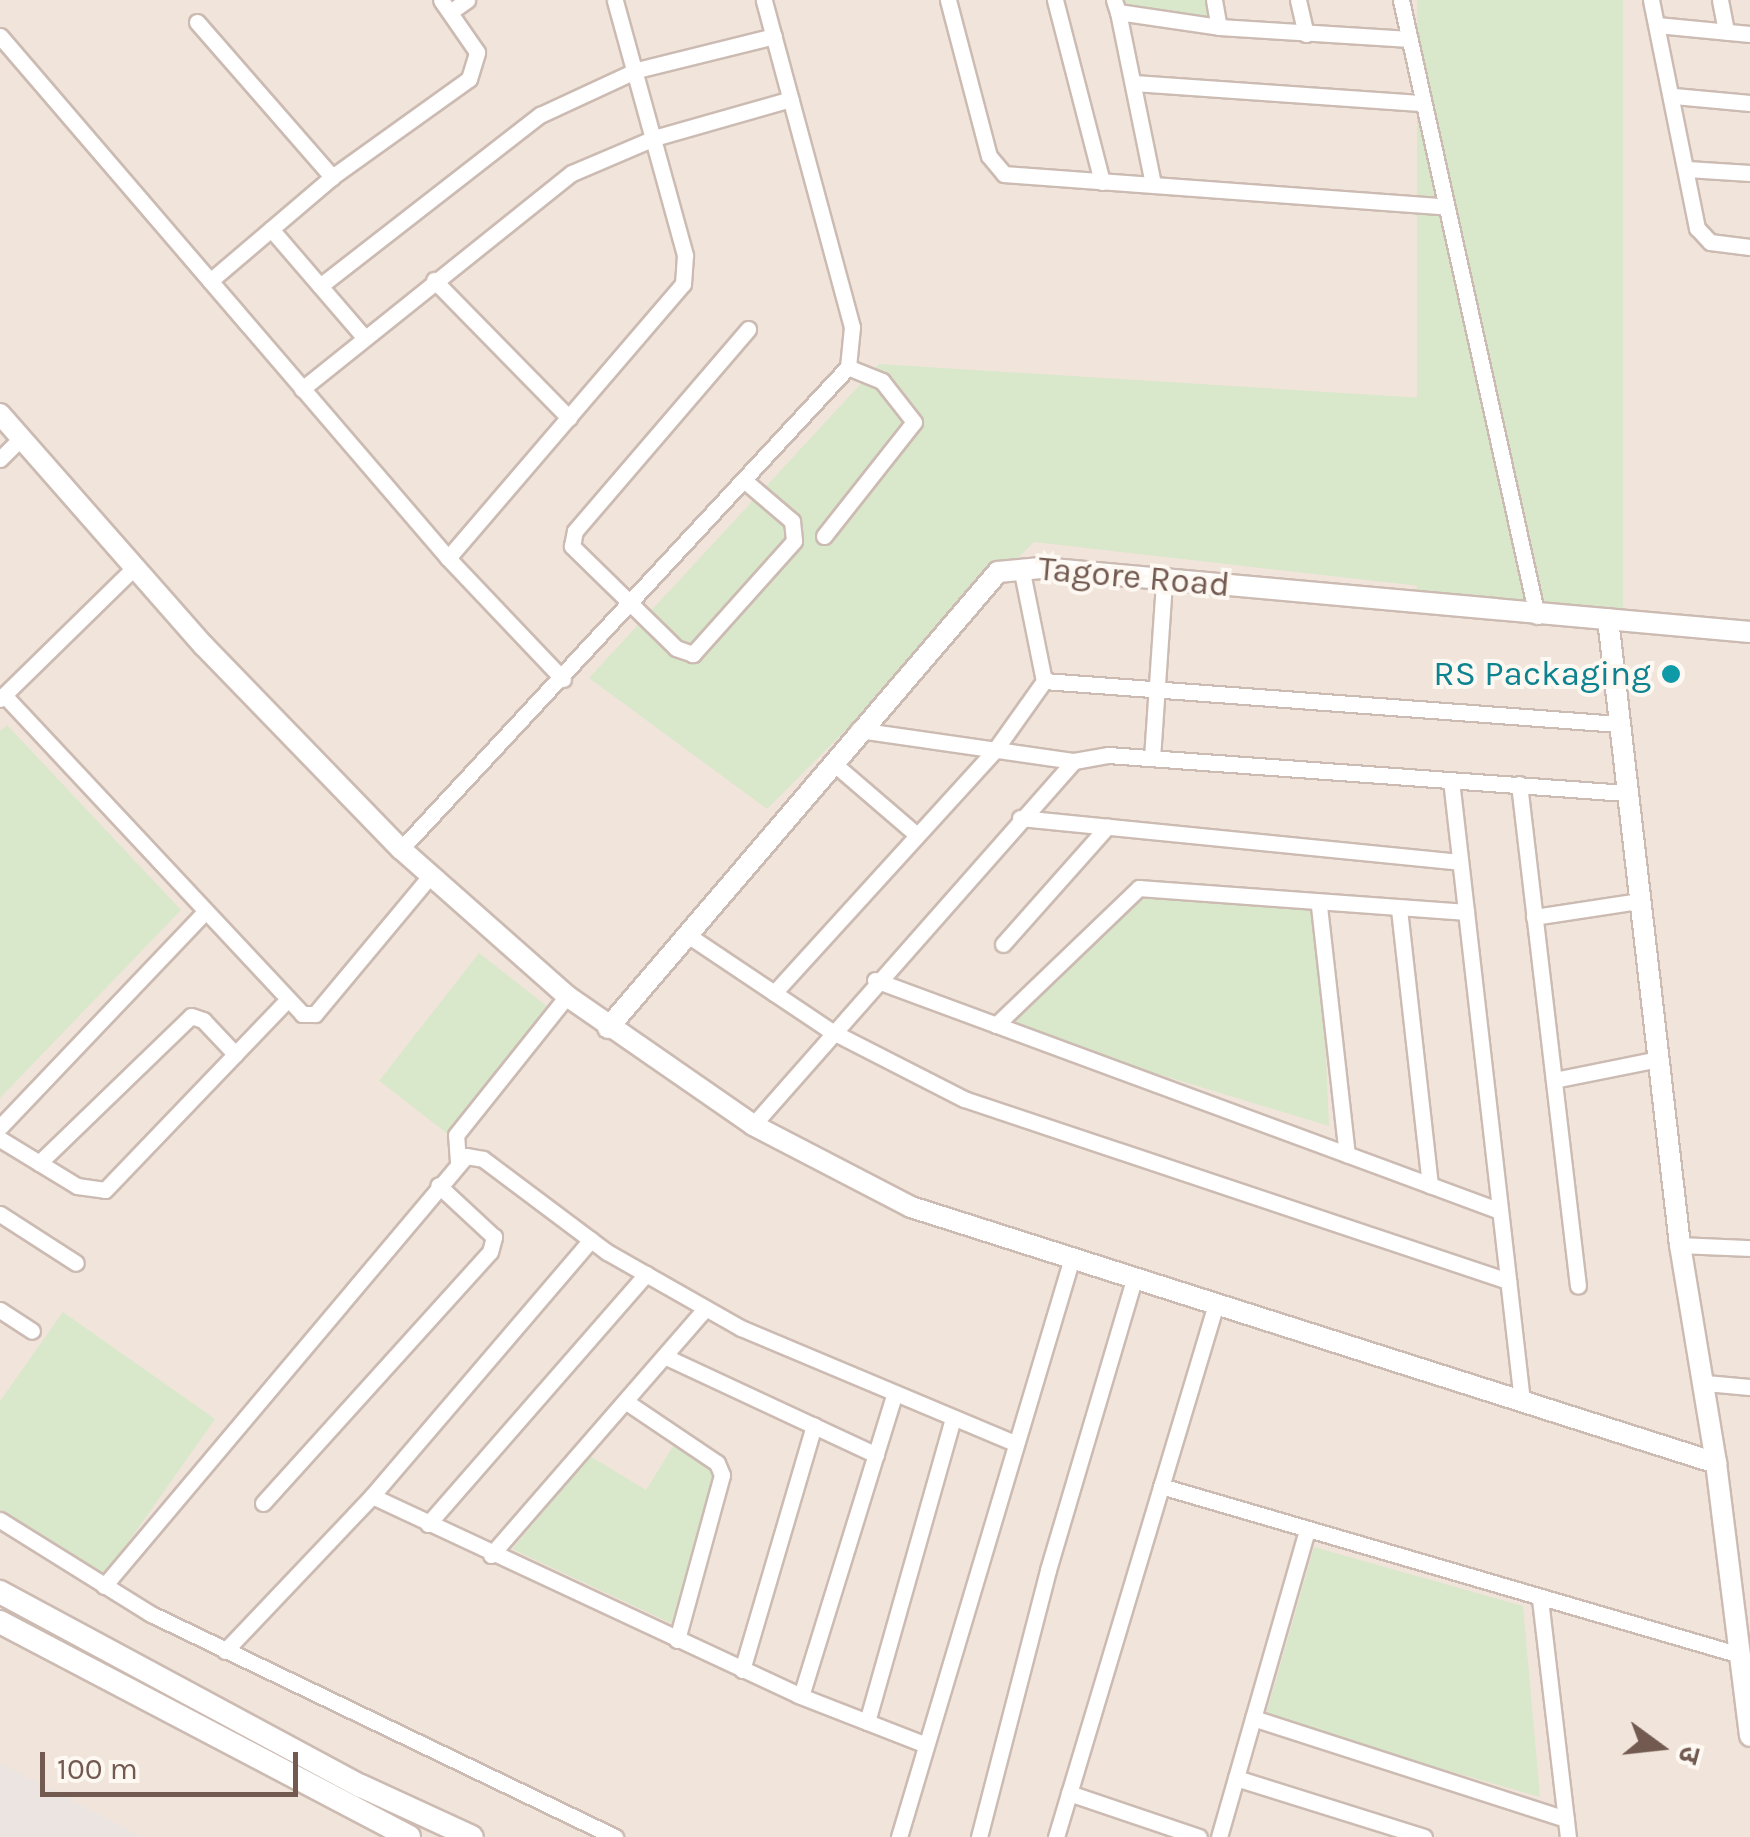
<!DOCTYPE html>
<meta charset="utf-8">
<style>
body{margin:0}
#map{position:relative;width:1750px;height:1837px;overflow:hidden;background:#fbf3ec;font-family:Karla,"Noto Sans Devanagari",sans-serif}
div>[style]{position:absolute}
.residential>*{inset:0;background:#f1e5db;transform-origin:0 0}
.industrial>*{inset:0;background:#ebe4e1}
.green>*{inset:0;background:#d9e7cb;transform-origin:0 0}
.roads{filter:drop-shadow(2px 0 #ccbbb2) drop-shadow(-2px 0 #ccbbb2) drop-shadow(0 2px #ccbbb2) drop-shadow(0 -2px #ccbbb2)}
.minor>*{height:15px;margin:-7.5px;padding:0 7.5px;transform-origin:7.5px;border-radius:7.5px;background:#fff}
.tertiary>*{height:20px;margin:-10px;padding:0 10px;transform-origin:10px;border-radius:10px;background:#fff}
.secondary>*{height:22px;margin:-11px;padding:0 11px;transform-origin:11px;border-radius:11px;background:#fff}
.dots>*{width:28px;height:28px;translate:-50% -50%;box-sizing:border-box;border:5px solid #fdf8f2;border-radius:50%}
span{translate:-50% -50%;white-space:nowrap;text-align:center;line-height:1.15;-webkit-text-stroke:8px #fdf8f2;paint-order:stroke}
.street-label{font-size:35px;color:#735a51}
.culture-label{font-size:35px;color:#0d838f}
.right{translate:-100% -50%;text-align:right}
.north{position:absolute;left:1610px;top:1697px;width:100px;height:100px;-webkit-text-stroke:8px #fdf8f2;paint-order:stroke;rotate:105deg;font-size:28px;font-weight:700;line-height:40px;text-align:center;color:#735a51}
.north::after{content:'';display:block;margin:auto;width:35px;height:45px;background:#735a51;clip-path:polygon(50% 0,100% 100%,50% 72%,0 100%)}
.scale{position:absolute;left:40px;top:1752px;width:258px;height:45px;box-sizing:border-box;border:5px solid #735a51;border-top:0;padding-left:12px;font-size:30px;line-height:35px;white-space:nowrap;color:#735a51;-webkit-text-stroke:8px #fdf8f2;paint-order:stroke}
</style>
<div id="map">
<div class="residential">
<i style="left:0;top:0;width:1750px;height:1837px"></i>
</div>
<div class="industrial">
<i style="clip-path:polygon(0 1763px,142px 1837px,0 1837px)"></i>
</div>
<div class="green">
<i style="clip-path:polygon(1123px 0,1208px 0,1212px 20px,1126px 9px)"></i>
<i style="left:1417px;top:0;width:206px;height:608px"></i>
<i style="clip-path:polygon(879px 364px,1456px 400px,1490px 594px,1034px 542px,767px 809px,589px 678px)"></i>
<i style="clip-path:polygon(7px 725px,181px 910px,0 1098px,0 731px)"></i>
<i style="clip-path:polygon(1154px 880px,1319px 906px,1329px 1126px,996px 1025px)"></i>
<i style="left:479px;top:953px;width:90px;height:162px;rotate:38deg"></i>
<i style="clip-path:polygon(63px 1312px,215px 1419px,101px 1581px,0 1510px,0 1401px)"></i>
<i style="clip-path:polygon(674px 1445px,716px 1473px,675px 1625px,512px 1549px,590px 1456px,646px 1490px)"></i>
<i style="clip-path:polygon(1314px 1547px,1523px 1606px,1540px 1797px,1265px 1718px)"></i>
</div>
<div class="roads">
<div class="minor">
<i style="left:948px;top:0;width:161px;rotate:75.3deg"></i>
<i style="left:989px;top:156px;width:23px;rotate:50deg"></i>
<i style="left:1004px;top:174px;width:442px;rotate:4.2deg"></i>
<i style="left:1055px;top:0;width:188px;rotate:75.5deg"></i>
<i style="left:1114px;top:0;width:13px;rotate:72deg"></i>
<i style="left:1118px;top:12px;width:102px;rotate:8.4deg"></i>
<i style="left:1219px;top:27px;width:191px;rotate:3.6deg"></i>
<i style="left:1214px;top:0;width:27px;rotate:80deg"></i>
<i style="left:1298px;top:0;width:35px;rotate:77deg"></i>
<i style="left:1401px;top:0;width:631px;rotate:77.55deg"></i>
<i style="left:1651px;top:0;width:233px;rotate:78.6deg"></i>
<i style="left:1697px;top:228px;width:19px;rotate:47deg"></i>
<i style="left:1710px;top:242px;width:40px;rotate:7.1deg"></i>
<i style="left:1720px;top:0;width:32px;rotate:79deg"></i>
<i style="left:450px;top:12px;width:21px;rotate:-35deg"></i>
<i style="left:1118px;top:12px;width:176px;rotate:78.5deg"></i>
<i style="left:197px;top:22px;width:206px;rotate:48.9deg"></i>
<i style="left:1657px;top:25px;width:93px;rotate:5.5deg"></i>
<i style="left:0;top:36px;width:688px;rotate:49.36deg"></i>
<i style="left:448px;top:558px;width:167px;rotate:46.5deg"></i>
<i style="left:1134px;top:83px;width:290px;rotate:4deg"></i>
<i style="left:1674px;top:96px;width:76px;rotate:5.3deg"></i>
<i style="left:1687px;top:169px;width:63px;rotate:3.6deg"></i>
<i style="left:271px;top:229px;width:143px;rotate:49.3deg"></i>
<i style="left:434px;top:280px;width:193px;rotate:45.6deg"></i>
<i style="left:210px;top:281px;width:160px;rotate:-40.4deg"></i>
<i style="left:332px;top:177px;width:168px;rotate:-35.6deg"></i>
<i style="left:469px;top:79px;width:28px;rotate:-73deg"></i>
<i style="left:477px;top:52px;width:63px;rotate:-124.7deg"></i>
<i style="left:320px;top:286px;width:279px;rotate:-37.9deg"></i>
<i style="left:540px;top:115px;width:107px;rotate:-24.9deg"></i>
<i style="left:637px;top:70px;width:141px;rotate:-13.9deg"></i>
<i style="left:302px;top:389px;width:346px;rotate:-38.7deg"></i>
<i style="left:572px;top:173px;width:89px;rotate:-23.1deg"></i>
<i style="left:654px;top:138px;width:142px;rotate:-15.9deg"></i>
<i style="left:0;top:459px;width:28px;rotate:-45deg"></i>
<i style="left:745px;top:481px;width:62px;rotate:40.4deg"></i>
<i style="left:792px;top:521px;width:20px;rotate:84deg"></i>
<i style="left:794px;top:541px;width:152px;rotate:131.8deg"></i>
<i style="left:693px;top:654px;width:18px;rotate:-161deg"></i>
<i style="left:676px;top:648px;width:146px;rotate:-135.6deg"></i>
<i style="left:572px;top:546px;width:15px;rotate:-79deg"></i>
<i style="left:575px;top:531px;width:266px;rotate:-49.4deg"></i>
<i style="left:824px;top:536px;width:145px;rotate:-51.7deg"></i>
<i style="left:914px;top:422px;width:52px;rotate:-128deg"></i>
<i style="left:882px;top:381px;width:37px;rotate:-158deg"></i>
<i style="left:448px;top:558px;width:361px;rotate:-49.4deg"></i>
<i style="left:683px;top:284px;width:29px;rotate:-86deg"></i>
<i style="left:685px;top:255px;width:264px;rotate:-105.4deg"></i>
<i style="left:1021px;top:567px;width:116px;rotate:78.6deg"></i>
<i style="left:4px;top:695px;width:437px;rotate:46.9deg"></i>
<i style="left:302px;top:1014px;width:13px"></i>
<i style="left:315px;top:1014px;width:180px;rotate:-50.2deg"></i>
<i style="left:0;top:699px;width:189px;rotate:-44.4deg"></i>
<i style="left:858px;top:730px;width:218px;rotate:8.2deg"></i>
<i style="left:1152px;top:758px;width:178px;rotate:-86.1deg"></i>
<i style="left:832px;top:762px;width:112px;rotate:40.7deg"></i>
<i style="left:1451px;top:780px;width:625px;rotate:83.48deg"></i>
<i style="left:1519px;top:784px;width:505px;rotate:83.3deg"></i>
<i style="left:1020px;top:818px;width:442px;rotate:5.7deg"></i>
<i style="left:401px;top:849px;width:657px;rotate:-47.16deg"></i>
<i style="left:848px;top:367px;width:40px;rotate:-84.3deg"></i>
<i style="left:852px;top:327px;width:339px;rotate:-105.1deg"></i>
<i style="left:1319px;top:906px;width:250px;rotate:83.6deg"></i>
<i style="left:1399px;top:909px;width:278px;rotate:83.6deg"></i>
<i style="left:1534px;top:917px;width:106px;rotate:-8.7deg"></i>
<i style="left:686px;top:934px;width:174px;rotate:33.8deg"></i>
<i style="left:831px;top:1031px;width:149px;rotate:27.1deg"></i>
<i style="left:964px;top:1099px;width:574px;rotate:18.5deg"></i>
<i style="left:1003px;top:944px;width:157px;rotate:-48.4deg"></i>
<i style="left:875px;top:980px;width:666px;rotate:20.28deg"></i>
<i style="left:774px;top:993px;width:328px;rotate:-47.7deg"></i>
<i style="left:995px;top:750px;width:85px;rotate:-54.6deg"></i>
<i style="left:1044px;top:681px;width:577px;rotate:4.28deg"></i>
<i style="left:996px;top:1025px;width:198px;rotate:-43.8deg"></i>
<i style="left:1139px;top:888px;width:328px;rotate:4.2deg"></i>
<i style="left:1554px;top:1080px;width:106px;rotate:-11.4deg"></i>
<i style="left:753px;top:1125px;width:485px;rotate:-48.6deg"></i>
<i style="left:1074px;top:761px;width:35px;rotate:-10deg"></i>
<i style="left:1108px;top:755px;width:519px;rotate:4.2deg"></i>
<i style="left:0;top:1127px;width:296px;rotate:-46.4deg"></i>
<i style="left:0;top:1139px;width:90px;rotate:31.4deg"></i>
<i style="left:77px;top:1186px;width:28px;rotate:8deg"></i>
<i style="left:105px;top:1190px;width:263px;rotate:-46.2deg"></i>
<i style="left:458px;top:1162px;width:27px;rotate:-94deg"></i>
<i style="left:456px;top:1135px;width:178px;rotate:-51.4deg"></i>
<i style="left:39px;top:1163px;width:211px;rotate:-44deg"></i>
<i style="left:191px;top:1016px;width:13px;rotate:18deg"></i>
<i style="left:203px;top:1020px;width:47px;rotate:46.7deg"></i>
<i style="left:0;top:1214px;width:90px;rotate:32.8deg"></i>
<i style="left:1680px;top:1245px;width:70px;rotate:2.5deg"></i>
<i style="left:0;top:1310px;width:38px;rotate:33deg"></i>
<i style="left:664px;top:1356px;width:234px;rotate:25deg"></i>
<i style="left:1705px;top:1383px;width:45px;rotate:5.1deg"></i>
<i style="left:625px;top:1401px;width:111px;rotate:34deg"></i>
<i style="left:717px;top:1463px;width:13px;rotate:67deg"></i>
<i style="left:722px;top:1475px;width:171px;rotate:105.3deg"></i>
<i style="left:1161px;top:1486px;width:603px;rotate:16.27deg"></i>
<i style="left:372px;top:1496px;width:470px;rotate:25deg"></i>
<i style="left:798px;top:1695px;width:135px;rotate:21.3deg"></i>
<i style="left:263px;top:1503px;width:338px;rotate:-47.9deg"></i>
<i style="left:490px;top:1252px;width:16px;rotate:-75deg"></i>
<i style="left:494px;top:1237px;width:76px;rotate:-137.1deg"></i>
<i style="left:0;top:1520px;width:178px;rotate:31.9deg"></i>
<i style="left:151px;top:1614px;width:515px;rotate:25.67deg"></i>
<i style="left:428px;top:1524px;width:332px;rotate:-48.9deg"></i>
<i style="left:491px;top:1555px;width:327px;rotate:-49deg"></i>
<i style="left:104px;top:1586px;width:562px;rotate:-49.91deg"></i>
<i style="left:466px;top:1156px;width:17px;rotate:10deg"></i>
<i style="left:483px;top:1159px;width:155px;rotate:36.9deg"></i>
<i style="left:607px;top:1252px;width:154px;rotate:29.6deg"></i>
<i style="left:741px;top:1328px;width:296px;rotate:22.8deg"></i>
<i style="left:1540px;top:1599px;width:240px;rotate:83.3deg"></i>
<i style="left:225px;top:1651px;width:214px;rotate:-46.5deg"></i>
<i style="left:372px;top:1496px;width:337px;rotate:-49.5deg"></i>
<i style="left:742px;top:1670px;width:255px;rotate:-73.6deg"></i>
<i style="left:801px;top:1696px;width:315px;rotate:-72.8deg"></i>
<i style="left:1253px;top:1718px;width:329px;rotate:17.9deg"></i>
<i style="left:867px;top:1722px;width:316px;rotate:-74.2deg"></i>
<i style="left:1236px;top:1778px;width:197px;rotate:17.4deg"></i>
<i style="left:1069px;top:1793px;width:137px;rotate:18.7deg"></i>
<i style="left:899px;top:1837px;width:601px;rotate:-73.37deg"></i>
<i style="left:979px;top:1837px;width:276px;rotate:-75.5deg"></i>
<i style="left:1048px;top:1570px;width:303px;rotate:-73.5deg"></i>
<i style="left:1056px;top:1837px;width:553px;rotate:-73.3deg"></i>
<i style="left:1219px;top:1837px;width:319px;rotate:-74deg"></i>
</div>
<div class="tertiary">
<i style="left:0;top:414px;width:309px;rotate:48.7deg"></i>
<i style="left:204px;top:646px;width:283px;rotate:45.9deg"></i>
<i style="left:401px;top:849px;width:222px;rotate:41.5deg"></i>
<i style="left:567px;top:996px;width:226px;rotate:34.7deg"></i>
<i style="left:753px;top:1125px;width:178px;rotate:27.4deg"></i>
<i style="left:911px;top:1207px;width:845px;rotate:17.64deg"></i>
<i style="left:1608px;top:619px;width:630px;rotate:83.44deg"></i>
<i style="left:1680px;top:1245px;width:221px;rotate:80.6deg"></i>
<i style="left:1716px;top:1463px;width:275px;rotate:82.9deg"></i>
<i style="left:608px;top:1028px;width:600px;rotate:-49.46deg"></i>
<i style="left:998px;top:572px;width:43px;rotate:-5.3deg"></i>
<i style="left:1041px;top:568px;width:712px;rotate:5.16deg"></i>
</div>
<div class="secondary">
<i style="left:0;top:1592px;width:410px;rotate:28.3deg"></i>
<i style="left:361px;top:1786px;width:122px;rotate:24.7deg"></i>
<i style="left:0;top:1622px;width:462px;rotate:27.7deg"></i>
</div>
</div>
<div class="dots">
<i style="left:1671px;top:674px;background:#0f9aa8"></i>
</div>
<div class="street-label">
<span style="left:1134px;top:577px;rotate:5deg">Tagore Road</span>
</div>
<div class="culture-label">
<span class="right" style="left:1651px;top:674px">RS Packaging</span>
</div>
<div class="north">उ</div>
<div class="scale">100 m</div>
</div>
